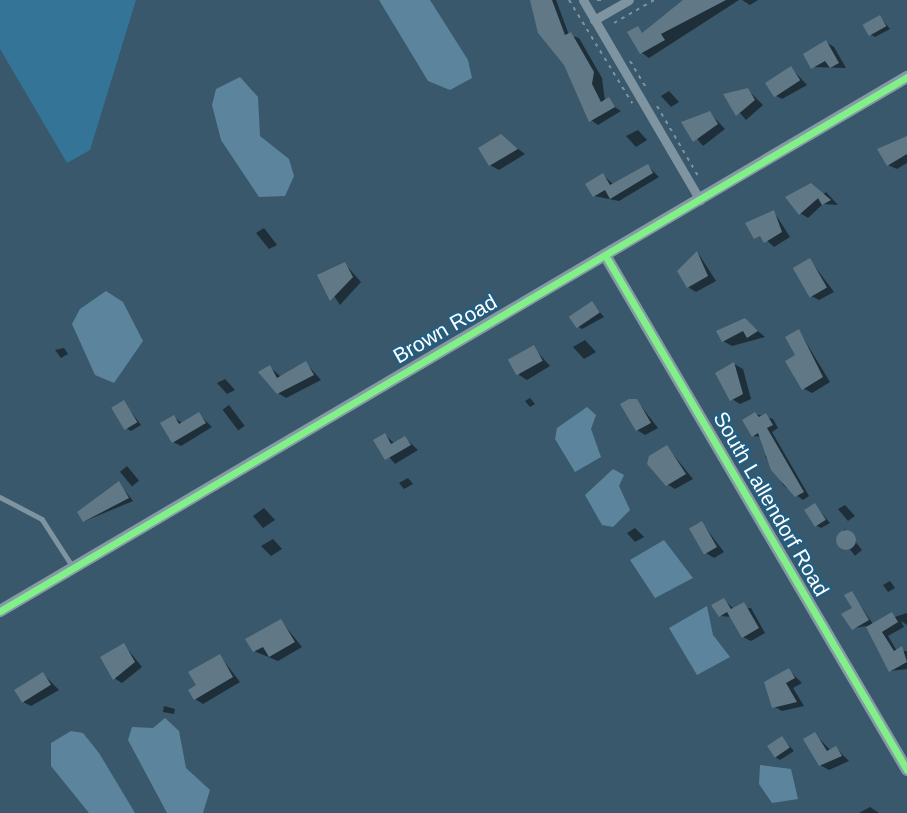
<!DOCTYPE html>
<style>
body{margin:0}
#map{position:relative;width:907px;height:813px;overflow:hidden;background:#39586b;font-family:Helvetica,sans-serif}
div>[style]{position:absolute}
.green>*{inset:0;background:#347496}
.water>*{inset:0;background:#5c859d}
.shadow>*{inset:0;background:#0007;transform-origin:0 0}
.building>*{inset:0;background:#617986;transform-origin:0 0}
.round{border-radius:50%}
.path>*{height:2px;margin-top:-1px;transform-origin:0;background:repeating-linear-gradient(90deg,#7e94a1 0 3.5px,transparent 0 8.5px)}
.lane>*{height:4.5px;margin:-2.25px;padding:0 2.25px;transform-origin:2.25px;border-radius:2.25px;background:#7e94a1}
.street>*{height:9px;margin:-4.5px;padding:0 4.5px;transform-origin:4.5px;border-radius:4.5px;background:#7e94a1}
.secondary>*{height:12px;margin:-6px;padding:0 6px;transform-origin:6px;border-radius:6px;background:#8599a6}
.cycleway>*{height:7px;margin:-3.5px;padding:0 3.5px;transform-origin:3.5px;border-radius:3.5px;background:#82f089}
span{translate:-50% -50%;white-space:nowrap;text-align:center;line-height:1.15;-webkit-text-stroke:5px #235e81;paint-order:stroke}
.street-label{font-size:21px;color:#fff}
</style>
<div id="map">
<div class="green">
<i style="clip-path:polygon(0 0,136px 0,90px 150px,67px 163px,0 49px)"></i>
</div>
<div class="water">
<i style="clip-path:polygon(379px 0,430px 0,468px 60px,472px 78px,450px 90px,428px 81px)"></i>
<i style="clip-path:polygon(240px 77px,258px 97px,260px 136px,289px 159px,294px 176px,285px 196px,259px 197px,221px 140px,212px 105px,216px 89px)"></i>
<i style="clip-path:polygon(106px 291px,123px 302px,143px 341px,114px 383px,95px 375px,72px 324px,80px 309px)"></i>
<i style="clip-path:polygon(587px 407px,596px 415px,591px 429px,601px 457px,575px 472px,555px 439px,557px 428px)"></i>
<i style="clip-path:polygon(613px 469px,624px 475px,619px 486px,630px 510px,613px 527px,602px 525px,585px 495px)"></i>
<i style="clip-path:polygon(664px 540px,693px 578px,655px 598px,630px 560px)"></i>
<i style="clip-path:polygon(707px 606px,713px 635px,730px 657px,697px 675px,669px 628px)"></i>
<i style="clip-path:polygon(165px 718px,179px 731px,186px 768px,210px 790px,203px 813px,167px 813px,128px 740px,132px 727px,153px 728px)"></i>
<i style="clip-path:polygon(71px 731px,83px 733px,99px 753px,135px 813px,89px 813px,51px 766px,51px 743px)"></i>
<i style="clip-path:polygon(760px 765px,791px 769px,798px 799px,772px 803px,759px 784px)"></i>
</div>
<div class="shadow">
<i style="clip-path:polygon(532px 0,556px 0,569px 35px,579px 38px,602px 78px,605px 101px,621px 111px,598px 125px,591px 120px,566px 64px,539px 32px)"></i>
<i style="clip-path:polygon(688px 0,739px 0,649px 58px,642px 53px,630px 33px,646px 33px)"></i>
<i style="clip-path:polygon(742px 0,758px 0,750px 5px)"></i>
<i style="clip-path:polygon(880px 17px,890px 29px,875px 37px,870px 34px)"></i>
<i style="clip-path:polygon(826px 42px,834px 47px,846px 68px,812px 67px)"></i>
<i style="clip-path:polygon(791px 68px,807px 85px,782px 99px,773px 94px)"></i>
<i style="clip-path:polygon(748px 90px,763px 105px,746px 120px,725px 95px)"></i>
<i style="clip-path:polygon(669px 91px,679px 102px,671px 107px,661px 96px)"></i>
<i style="clip-path:polygon(710px 113px,725px 129px,703px 146px,684px 123px)"></i>
<i style="clip-path:polygon(638px 130px,647px 140px,636px 147px,626px 136px)"></i>
<i style="clip-path:polygon(501px 136px,525px 154px,499px 170px,490px 165px)"></i>
<i style="clip-path:polygon(907px 137px,907px 163px,897px 169px,888px 165px)"></i>
<i style="clip-path:polygon(648px 166px,659px 177px,619px 201px,594px 196px,603px 175px,614px 185px)"></i>
<i style="clip-path:polygon(826px 192px,838px 205px,823px 204px,808px 218px,800px 213px)"></i>
<i style="clip-path:polygon(774px 212px,790px 237px,774px 247px,748px 223px)"></i>
<i style="clip-path:polygon(264px 228px,277px 245px,269px 249px,256px 233px)"></i>
<i style="clip-path:polygon(698px 253px,716px 281px,696px 292px,688px 287px)"></i>
<i style="clip-path:polygon(810px 260px,834px 292px,819px 300px,811px 296px)"></i>
<i style="clip-path:polygon(345px 264px,361px 282px,340px 305px,320px 275px)"></i>
<i style="clip-path:polygon(592px 303px,604px 317px,582px 329px,577px 326px)"></i>
<i style="clip-path:polygon(745px 320px,765px 337px,732px 346px,723px 341px)"></i>
<i style="clip-path:polygon(799px 331px,830px 382px,812px 393px,803px 388px)"></i>
<i style="clip-path:polygon(585px 340px,596px 352px,584px 359px,573px 347px)"></i>
<i style="clip-path:polygon(533px 347px,550px 366px,527px 380px,519px 375px)"></i>
<i style="clip-path:polygon(64px 348px,68px 354px,61px 358px,55px 350px)"></i>
<i style="clip-path:polygon(306px 363px,321px 380px,286px 398px,278px 393px,270px 367px,281px 377px)"></i>
<i style="clip-path:polygon(734px 364px,743px 369px,751px 399px,740px 404px,732px 399px)"></i>
<i style="clip-path:polygon(225px 379px,235px 390px,227px 394px,217px 383px)"></i>
<i style="clip-path:polygon(530px 398px,535px 404px,530px 407px,525px 401px)"></i>
<i style="clip-path:polygon(637px 401px,658px 428px,645px 435px,637px 430px)"></i>
<i style="clip-path:polygon(124px 402px,141px 425px,131px 431px,126px 428px)"></i>
<i style="left:229px;top:405px;width:26px;height:8px;rotate:53deg"></i>
<i style="clip-path:polygon(199px 414px,212px 427px,181px 446px,173px 442px,174px 417px,183px 424px)"></i>
<i style="clip-path:polygon(755px 414px,773px 419px,778px 428px,772px 432px,809px 496px,803px 500px,784px 486px,765px 456px,771px 452px,763px 437px,753px 436px)"></i>
<i style="clip-path:polygon(385px 435px,395px 444px,405px 438px,418px 450px,395px 464px,375px 440px)"></i>
<i style="clip-path:polygon(667px 447px,693px 479px,675px 489px,667px 484px)"></i>
<i style="left:127px;top:466px;width:19px;height:9px;rotate:51deg"></i>
<i style="clip-path:polygon(408px 478px,413px 484px,404px 489px,399px 483px)"></i>
<i style="clip-path:polygon(119px 483px,133px 501px,85px 521px,79px 512px)"></i>
<i style="clip-path:polygon(815px 505px,830px 523px,821px 528px,816px 525px)"></i>
<i style="clip-path:polygon(845px 505px,855px 516px,848px 521px,838px 509px)"></i>
<i style="clip-path:polygon(264px 508px,275px 520px,263px 528px,253px 516px)"></i>
<i style="clip-path:polygon(702px 523px,724px 552px,714px 558px,706px 553px)"></i>
<i style="clip-path:polygon(635px 528px,644px 537px,635px 542px,627px 533px)"></i>
<i style="left:845px;top:529px;width:27px;height:9px;rotate:51deg"></i>
<i style="clip-path:polygon(273px 539px,282px 549px,271px 556px,261px 546px)"></i>
<i style="clip-path:polygon(890px 581px,895px 588px,888px 592px,883px 585px)"></i>
<i style="clip-path:polygon(852px 593px,873px 624px,907px 613px,907px 625px,901px 621px,904px 627px,888px 636px,897px 651px,907px 651px,907px 669px,890px 671px,867px 626px,854px 628px)"></i>
<i style="clip-path:polygon(724px 600px,734px 609px,751px 608px,765px 633px,751px 641px,743px 637px,732px 617px,720px 616px)"></i>
<i style="clip-path:polygon(281px 621px,302px 647px,278px 661px,254px 651px)"></i>
<i style="clip-path:polygon(124px 645px,142px 667px,122px 683px,114px 678px)"></i>
<i style="clip-path:polygon(220px 656px,240px 682px,203px 704px,195px 699px,198px 685px)"></i>
<i style="clip-path:polygon(789px 670px,802px 683px,793px 688px,804px 706px,782px 711px,773px 706px)"></i>
<i style="clip-path:polygon(43px 674px,59px 690px,31px 706px,23px 702px)"></i>
<i style="clip-path:polygon(164px 706px,175px 709px,174px 714px,163px 712px)"></i>
<i style="clip-path:polygon(815px 734px,831px 751px,836px 748px,849px 761px,829px 770px,820px 765px)"></i>
<i style="clip-path:polygon(782px 738px,794px 751px,780px 760px,775px 757px)"></i>
<i style="clip-path:polygon(870px 807px,879px 813px,859px 813px)"></i>
</div>
<div class="building">
<i style="clip-path:polygon(530px 0,552px 0,565px 35px,571px 32px,594px 72px,592px 84px,601px 102px,609px 97px,615px 107px,589px 122px,564px 65px,538px 33px)"></i>
<i style="clip-path:polygon(683px 0,726px 0,661px 34px,665px 40px,640px 54px,627px 32px,638px 26px,642px 33px)"></i>
<i style="left:880px;top:15px;width:13px;height:20px;rotate:61deg"></i>
<i style="clip-path:polygon(826px 40px,839px 63px,830px 68px,825px 61px,811px 69px,803px 54px)"></i>
<i style="left:791px;top:66px;width:17px;height:31px;rotate:57deg"></i>
<i style="clip-path:polygon(748px 88px,755px 100px,736px 116px,723px 94px)"></i>
<i style="clip-path:polygon(710px 111px,718px 124px,693px 142px,681px 122px)"></i>
<i style="clip-path:polygon(501px 134px,518px 149px,489px 166px,478px 148px)"></i>
<i style="clip-path:polygon(907px 136px,907px 154px,887px 166px,877px 149px)"></i>
<i style="clip-path:polygon(648px 164px,653px 173px,610px 199px,605px 190px,593px 197px,585px 184px,603px 173px,610px 185px)"></i>
<i style="clip-path:polygon(811px 183px,831px 200px,822px 205px,818px 198px,799px 215px,785px 197px)"></i>
<i style="clip-path:polygon(774px 210px,782px 232px,764px 243px,760px 236px,754px 239px,745px 223px)"></i>
<i style="clip-path:polygon(697px 251px,708px 276px,687px 288px,677px 271px)"></i>
<i style="left:810px;top:258px;width:34px;height:20px;rotate:60deg"></i>
<i style="clip-path:polygon(345px 262px,353px 277px,330px 301px,317px 275px)"></i>
<i style="left:592px;top:301px;width:14px;height:28px;rotate:56deg"></i>
<i style="clip-path:polygon(745px 318px,758px 331px,747px 338px,743px 331px,722px 342px,716px 331px)"></i>
<i style="clip-path:polygon(799px 329px,823px 377px,802px 390px,785px 361px,795px 355px,785px 337px)"></i>
<i style="left:534px;top:345px;width:18px;height:30px;rotate:61deg"></i>
<i style="clip-path:polygon(306px 361px,314px 375px,277px 394px,258px 372px,270px 365px,277px 378px)"></i>
<i style="clip-path:polygon(734px 362px,743px 394px,730px 401px,715px 373px)"></i>
<i style="clip-path:polygon(629px 399px,637px 399px,651px 423px,636px 431px,620px 404px)"></i>
<i style="left:124px;top:400px;width:26px;height:15px;rotate:59deg"></i>
<i style="clip-path:polygon(199px 412px,206px 423px,172px 443px,160px 423px,174px 415px,179px 424px)"></i>
<i style="clip-path:polygon(755px 412px,759px 417px,766px 413px,773px 425px,767px 428px,804px 492px,795px 497px,771px 470px,758px 433px,752px 437px,742px 420px)"></i>
<i style="clip-path:polygon(385px 433px,391px 444px,405px 436px,411px 445px,385px 460px,373px 440px)"></i>
<i style="clip-path:polygon(667px 445px,686px 474px,666px 486px,647px 464px,649px 456px)"></i>
<i style="clip-path:polygon(119px 481px,129px 498px,83px 522px,77px 512px)"></i>
<i style="left:815px;top:503px;width:20px;height:13px;rotate:57deg"></i>
<i style="left:702px;top:521px;width:30px;height:15px;rotate:60deg"></i>
<i class="round" style="left:836px;top:530px;width:20px;height:20px"></i>
<i style="clip-path:polygon(852px 591px,869px 620px,852px 630px,841px 614px,852px 608px,844px 595px)"></i>
<i style="clip-path:polygon(724px 598px,731px 609px,744px 602px,759px 628px,742px 638px,727px 612px,719px 617px,711px 605px)"></i>
<i style="clip-path:polygon(892px 612px,898px 622px,882px 632px,894px 651px,902px 646px,907px 662px,889px 672px,866px 627px)"></i>
<i style="clip-path:polygon(281px 619px,295px 642px,269px 657px,263px 647px,253px 652px,245px 639px)"></i>
<i style="clip-path:polygon(124px 643px,135px 662px,113px 680px,100px 657px)"></i>
<i style="clip-path:polygon(220px 654px,233px 677px,194px 700px,188px 690px,196px 685px,188px 672px)"></i>
<i style="clip-path:polygon(789px 668px,795px 678px,786px 683px,797px 702px,772px 708px,764px 682px)"></i>
<i style="left:43px;top:672px;width:15px;height:34px;rotate:58deg"></i>
<i style="clip-path:polygon(815px 732px,827px 751px,836px 746px,842px 756px,819px 766px,803px 739px)"></i>
<i style="left:782px;top:736px;width:14px;height:18px;rotate:56deg"></i>
</div>
<div class="path">
<i style="left:569px;top:0;width:121px;rotate:58.5deg"></i>
<i style="left:597px;top:0;width:8px"></i>
<i style="left:614px;top:23px;width:46px;rotate:-29.9deg"></i>
<i style="left:630px;top:61px;width:33px;rotate:59deg"></i>
<i style="left:657px;top:106px;width:81px;rotate:59.6deg"></i>
</div>
<div class="lane">
<i style="left:0;top:497px;width:47px;rotate:27.6deg"></i>
<i style="left:42px;top:519px;width:57px;rotate:57.1deg"></i>
</div>
<div class="street">
<i style="left:583px;top:0;width:232px;rotate:59.7deg"></i>
<i style="left:594px;top:20px;width:40px;rotate:-29.7deg"></i>
</div>
<div class="secondary">
<i style="left:605px;top:255px;width:597px;rotate:59.61deg"></i>
<i style="left:0;top:611px;width:1053px;rotate:-30.49deg"></i>
</div>
<div class="cycleway">
<i style="left:605px;top:255px;width:597px;rotate:59.61deg"></i>
<i style="left:0;top:611px;width:1053px;rotate:-30.49deg"></i>
</div>
<div class="street-label">
<span style="left:445px;top:329px;rotate:-30deg">Brown Road</span>
<span style="left:771px;top:504px;rotate:60deg">South Lallendorf Road</span>
</div>
</div>
